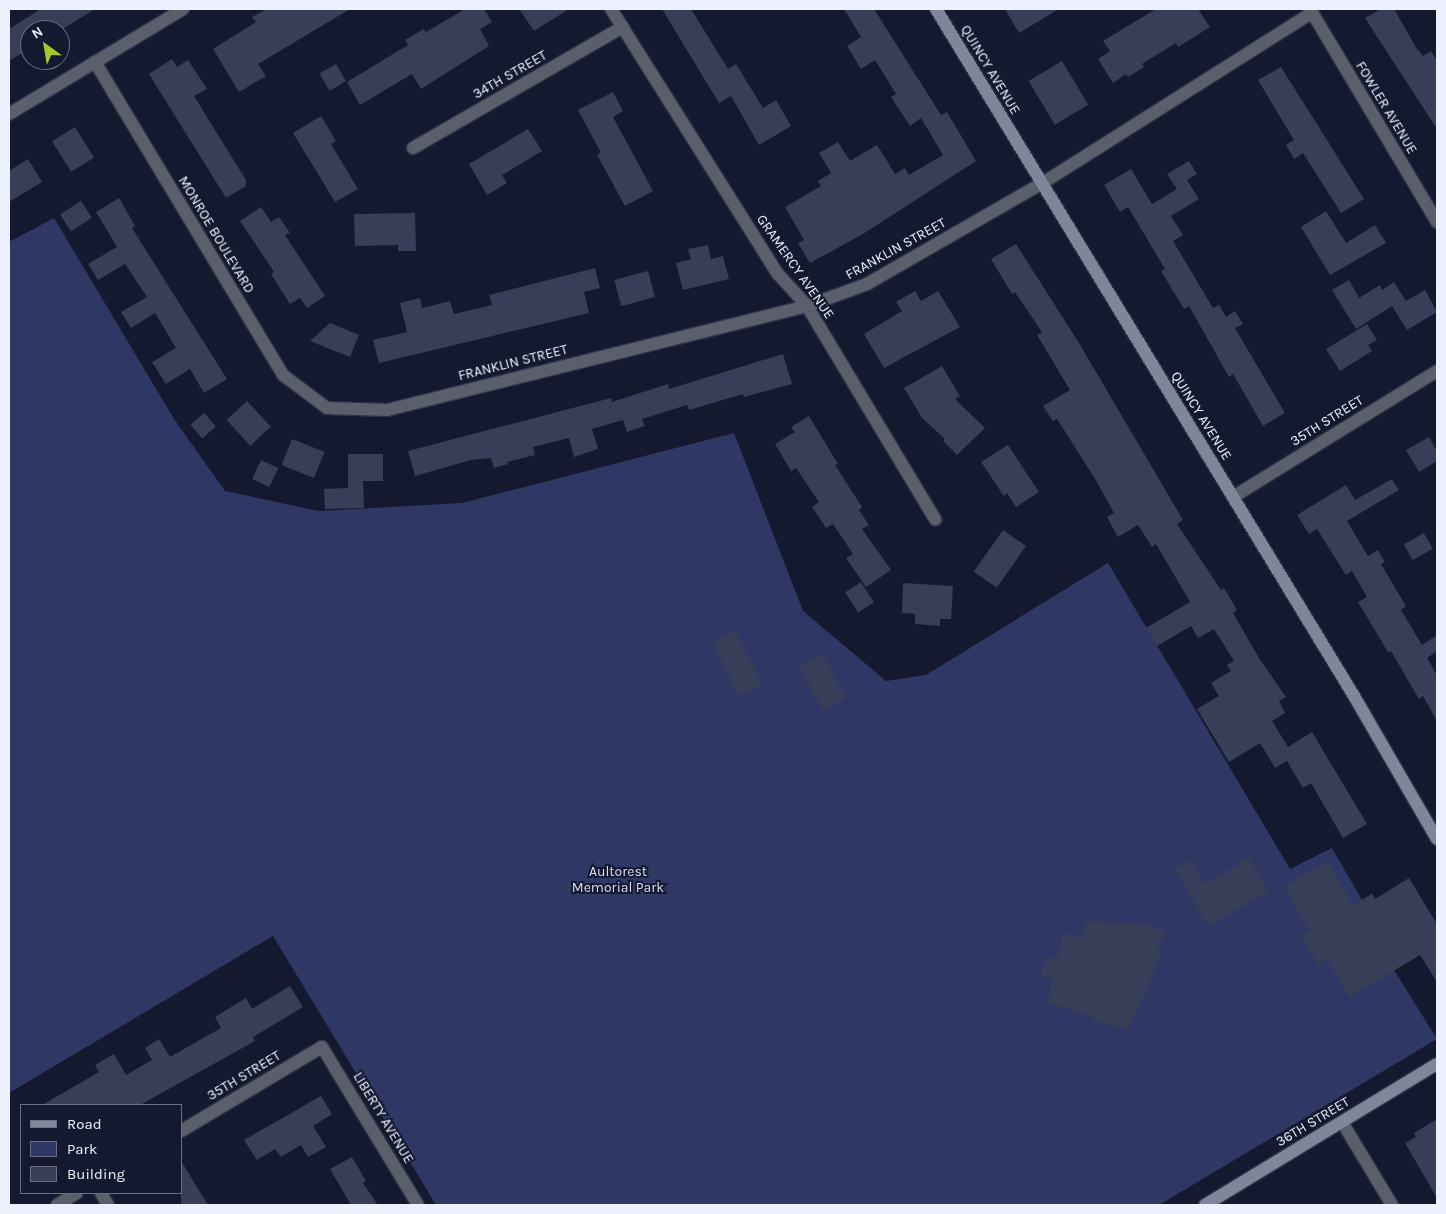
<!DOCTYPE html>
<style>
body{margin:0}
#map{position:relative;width:1446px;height:1214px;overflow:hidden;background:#15192f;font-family:Karla,sans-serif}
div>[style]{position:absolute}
.green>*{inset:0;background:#2f3865}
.building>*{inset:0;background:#383e57;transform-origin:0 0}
.roads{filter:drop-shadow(1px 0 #2f3348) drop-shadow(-1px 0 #2f3348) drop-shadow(0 1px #2f3348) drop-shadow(0 -1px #2f3348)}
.street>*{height:12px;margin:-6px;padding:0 6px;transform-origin:6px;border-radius:6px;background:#5b5f6b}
.secondary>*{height:12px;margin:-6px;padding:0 6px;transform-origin:6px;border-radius:6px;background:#808599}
span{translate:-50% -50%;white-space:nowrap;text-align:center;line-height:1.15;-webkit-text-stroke:4px #15192f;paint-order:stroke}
.street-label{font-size:14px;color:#edf1fd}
.park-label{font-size:14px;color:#d9dff4}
.frame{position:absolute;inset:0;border:10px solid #edf1fd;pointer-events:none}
.legend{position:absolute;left:20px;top:1104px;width:162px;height:90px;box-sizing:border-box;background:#15192f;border:1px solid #6b6f81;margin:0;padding:6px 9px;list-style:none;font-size:15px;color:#edf1fd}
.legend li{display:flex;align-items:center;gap:10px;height:25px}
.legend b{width:25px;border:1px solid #6b6f81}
.north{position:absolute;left:20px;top:20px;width:50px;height:50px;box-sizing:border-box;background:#15192f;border:1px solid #6b6f81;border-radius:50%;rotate:328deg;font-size:14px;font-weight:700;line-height:20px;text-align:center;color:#edf1fd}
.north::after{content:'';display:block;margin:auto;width:18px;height:22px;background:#a2c928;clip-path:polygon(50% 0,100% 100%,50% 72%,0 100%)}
</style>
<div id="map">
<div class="green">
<i style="clip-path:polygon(54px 218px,174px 419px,225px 491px,319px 511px,462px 503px,734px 433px,803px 611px,886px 681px,926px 675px,1108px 563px,1290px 869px,1332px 848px,1362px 900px,1372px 894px,1412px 960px,1394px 970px,1437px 1039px,1159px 1205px,436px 1205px,273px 936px,9px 1093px,9px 242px)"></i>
</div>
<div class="building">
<i style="clip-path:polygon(41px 9px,95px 9px,61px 30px,30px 30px,30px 48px,9px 61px,9px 29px)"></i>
<i style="clip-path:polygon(267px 9px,350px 9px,258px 64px,266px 76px,239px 92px,213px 49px,256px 22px,252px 17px)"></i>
<i style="clip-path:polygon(465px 9px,484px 9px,492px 22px,480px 29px,489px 46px,421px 89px,412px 74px,360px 105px,347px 82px,408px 45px,405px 40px,424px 29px,426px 32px)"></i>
<i style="clip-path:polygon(519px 9px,569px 9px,534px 31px)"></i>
<i style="clip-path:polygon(662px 9px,691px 9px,728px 69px,736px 64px,763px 108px,776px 100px,791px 126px,759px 145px,731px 96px,719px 103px)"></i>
<i style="clip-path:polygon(844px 9px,874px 9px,941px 115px,947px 112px,976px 161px,863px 234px,810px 263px,798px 243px,804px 240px,785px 207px,821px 186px,818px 181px,831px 173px,819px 153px,838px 142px,850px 161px,877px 145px,895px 174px,905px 168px,909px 175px,943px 155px,921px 118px,910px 126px,891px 97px,896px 94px,875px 60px,861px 69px,847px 46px,861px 37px)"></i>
<i style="clip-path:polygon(1005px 9px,1059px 9px,1019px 33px)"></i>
<i style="clip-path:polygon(1156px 9px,1198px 9px,1210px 27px,1178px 47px,1176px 43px,1142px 64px,1144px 67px,1128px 77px,1126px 74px,1113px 83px,1098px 59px,1110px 51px,1103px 41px)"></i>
<i style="clip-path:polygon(1381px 9px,1394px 9px,1417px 49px,1423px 56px,1431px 51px,1437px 61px,1437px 129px,1365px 18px)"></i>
<i style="clip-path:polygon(172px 59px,177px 67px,188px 60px,207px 89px,194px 96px,246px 180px,246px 186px,226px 198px,149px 74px)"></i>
<i style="left:1062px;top:61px;width:51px;height:39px;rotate:59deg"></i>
<i style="left:336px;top:64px;width:20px;height:19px;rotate:60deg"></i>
<i style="clip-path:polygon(1281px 67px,1364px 199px,1341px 213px,1303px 153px,1294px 159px,1286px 145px,1294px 140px,1258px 80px)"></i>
<i style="clip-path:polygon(613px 92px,623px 111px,613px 117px,653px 191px,625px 206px,597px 155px,601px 153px,578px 110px)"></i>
<i style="clip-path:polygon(321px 116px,336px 141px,331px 144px,358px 189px,335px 202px,293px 133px)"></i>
<i style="left:75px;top:127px;width:36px;height:27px;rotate:58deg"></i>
<i style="clip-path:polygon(528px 129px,542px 151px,502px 175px,507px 183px,487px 195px,469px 164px)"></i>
<i style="clip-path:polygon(28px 159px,42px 182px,9px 202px,9px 171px)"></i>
<i style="clip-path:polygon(1189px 161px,1197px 174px,1187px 180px,1199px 199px,1171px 216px,1183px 235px,1173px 241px,1213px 308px,1219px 305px,1226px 317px,1235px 311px,1243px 324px,1235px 328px,1285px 413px,1263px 426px,1233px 374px,1229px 377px,1189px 306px,1184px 309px,1161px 271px,1165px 269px,1128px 207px,1120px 212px,1104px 185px,1131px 169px,1152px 204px,1177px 189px,1167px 174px)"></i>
<i style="clip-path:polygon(119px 198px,135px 226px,132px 228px,227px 379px,204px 393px,190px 369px,166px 384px,152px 362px,176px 348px,155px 313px,131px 328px,121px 312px,147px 297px,125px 264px,98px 280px,88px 264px,117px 247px,96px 212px)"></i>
<i style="left:81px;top:201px;width:20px;height:25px;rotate:57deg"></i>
<i style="clip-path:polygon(261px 207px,271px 222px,279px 217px,290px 233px,285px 235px,325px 296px,307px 308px,300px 298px,290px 304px,271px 274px,274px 272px,240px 221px)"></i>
<i style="clip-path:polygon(1326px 211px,1346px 243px,1375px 225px,1386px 243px,1330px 275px,1301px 227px)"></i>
<i style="clip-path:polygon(415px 213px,416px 251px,398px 251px,398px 245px,355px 246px,354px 214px)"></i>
<i style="clip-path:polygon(1016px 244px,1079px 343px,1183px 520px,1177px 524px,1221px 590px,1224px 588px,1237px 610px,1233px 613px,1259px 658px,1286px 697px,1279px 701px,1285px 713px,1272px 721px,1288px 747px,1312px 732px,1367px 824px,1343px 838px,1311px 783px,1303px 788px,1287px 761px,1275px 768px,1260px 743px,1229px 762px,1197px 709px,1219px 696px,1211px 683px,1231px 671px,1227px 665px,1234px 661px,1214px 629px,1198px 638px,1191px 626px,1157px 646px,1146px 628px,1190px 602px,1156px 544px,1152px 547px,1138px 525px,1118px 537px,1107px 517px,1114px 513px,1094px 477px,1057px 419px,1053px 421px,1043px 406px,1070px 390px,1037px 335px,1042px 332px,1015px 292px,1012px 294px,991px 259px)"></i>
<i style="clip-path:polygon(708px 245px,711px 259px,723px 256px,729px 279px,683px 290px,676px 263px,691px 259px,688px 249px)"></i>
<i style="clip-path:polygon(595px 268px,600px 288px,584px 292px,589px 313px,379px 363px,373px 340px,407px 332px,400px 303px,420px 298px,422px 308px,450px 301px,454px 314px,492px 305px,489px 295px)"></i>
<i style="left:648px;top:271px;width:27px;height:35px;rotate:75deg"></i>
<i style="clip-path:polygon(1349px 280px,1359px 298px,1380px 285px,1382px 290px,1394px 282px,1406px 301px,1425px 290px,1437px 312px,1407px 330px,1392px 306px,1356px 329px,1332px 290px)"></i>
<i style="clip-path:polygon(915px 291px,921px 301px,938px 291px,960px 327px,884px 368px,864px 334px,902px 311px,896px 302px)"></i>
<i style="clip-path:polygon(330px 323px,359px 335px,350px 357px,310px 341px)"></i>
<i style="clip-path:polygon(1367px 324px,1377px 340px,1368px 345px,1372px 351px,1340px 371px,1326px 349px)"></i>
<i style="clip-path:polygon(783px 354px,792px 384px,744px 397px,743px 394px,689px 410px,687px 405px,642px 419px,645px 426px,627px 432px,623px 420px,592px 429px,598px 449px,574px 457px,569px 438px,533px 447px,535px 455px,507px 462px,508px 464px,494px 468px,491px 458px,471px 460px,415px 476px,408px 451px,611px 398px,612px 402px,668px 384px,669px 389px)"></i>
<i style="clip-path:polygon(942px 366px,960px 396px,955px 399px,985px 428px,957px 455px,943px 441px,945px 439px,922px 418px,904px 388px)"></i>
<i style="left:247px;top:401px;width:35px;height:28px;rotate:47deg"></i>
<i style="left:204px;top:413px;width:18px;height:18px;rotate:49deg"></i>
<i style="clip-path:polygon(809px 416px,838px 464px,835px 465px,862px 507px,859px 510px,869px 525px,862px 529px,891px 570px,866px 587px,846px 558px,853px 554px,833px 524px,826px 528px,812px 507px,819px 502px,796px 468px,791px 471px,775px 444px,795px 432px,791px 427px)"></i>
<i style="clip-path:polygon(1429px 437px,1437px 451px,1437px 461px,1419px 472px,1406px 450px)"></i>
<i style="left:292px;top:439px;width:35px;height:28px;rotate:22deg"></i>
<i style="clip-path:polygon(1008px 445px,1039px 492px,1016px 507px,1007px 493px,1004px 496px,981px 462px)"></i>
<i style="clip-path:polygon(348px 454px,383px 454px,383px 481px,363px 481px,364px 508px,325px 509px,324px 489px,348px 488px)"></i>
<i style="left:261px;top:460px;width:19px;height:21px;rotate:25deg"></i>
<i style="clip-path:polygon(1392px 479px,1399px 490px,1347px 521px,1368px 556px,1378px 550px,1385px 562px,1381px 564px,1406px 606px,1401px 610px,1422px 645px,1437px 635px,1437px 651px,1427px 658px,1437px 675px,1437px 721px,1423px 696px,1419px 699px,1391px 651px,1388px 652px,1358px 602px,1367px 597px,1352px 571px,1346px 575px,1317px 529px,1309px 534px,1297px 515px,1346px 485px,1355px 500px)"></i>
<i style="left:1003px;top:530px;width:28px;height:51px;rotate:35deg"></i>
<i style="left:1424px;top:533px;width:18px;height:23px;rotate:61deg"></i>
<i style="left:861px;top:582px;width:24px;height:19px;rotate:57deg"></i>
<i style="clip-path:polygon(903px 583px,953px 586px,951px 619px,940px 619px,940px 626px,915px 624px,915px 614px,902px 613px)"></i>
<i style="left:736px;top:631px;width:60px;height:26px;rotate:64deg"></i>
<i style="left:822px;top:653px;width:51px;height:26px;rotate:62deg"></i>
<i style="clip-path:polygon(1249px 858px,1268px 892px,1208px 926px,1175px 869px,1190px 860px,1204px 884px)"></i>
<i style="clip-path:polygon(1327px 861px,1353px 905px,1372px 894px,1375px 899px,1409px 878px,1437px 924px,1437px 982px,1420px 955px,1349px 997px,1327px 959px,1319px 965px,1302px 936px,1310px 931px,1284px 887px)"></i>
<i style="clip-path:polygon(1086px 921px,1152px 925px,1166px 931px,1157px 949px,1161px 951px,1155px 969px,1129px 1029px,1093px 1021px,1093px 1017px,1048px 1003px,1052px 978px,1041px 976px,1046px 956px,1057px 959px,1063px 933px,1084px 939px)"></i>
<i style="clip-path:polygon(290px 986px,303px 1007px,253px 1037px,255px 1041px,140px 1105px,42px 1105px,99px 1072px,95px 1065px,114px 1054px,126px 1075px,152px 1060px,145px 1048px,159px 1039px,170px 1057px,221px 1028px,215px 1017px,246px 998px,252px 1009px)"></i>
<i style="clip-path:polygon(321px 1096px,332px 1114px,313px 1126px,326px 1147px,308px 1157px,301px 1145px,281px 1157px,275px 1149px,257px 1160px,244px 1140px)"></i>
<i style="clip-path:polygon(1437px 1119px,1437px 1198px,1405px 1143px,1416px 1137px,1414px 1133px)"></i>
<i style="clip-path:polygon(352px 1157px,366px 1181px,363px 1183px,378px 1205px,351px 1205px,330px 1169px)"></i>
<i style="clip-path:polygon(181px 1161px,208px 1205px,181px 1205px)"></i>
</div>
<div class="roads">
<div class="street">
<i style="left:611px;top:9px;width:313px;rotate:57.8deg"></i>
<i style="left:778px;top:274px;width:43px;rotate:47.8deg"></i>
<i style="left:807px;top:306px;width:249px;rotate:59deg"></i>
<i style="left:1310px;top:9px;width:248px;rotate:59.2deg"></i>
<i style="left:95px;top:62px;width:365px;rotate:59deg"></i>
<i style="left:283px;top:375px;width:55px;rotate:36.9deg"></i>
<i style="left:327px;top:408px;width:60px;rotate:1.9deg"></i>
<i style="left:387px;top:410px;width:433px;rotate:-13.9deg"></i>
<i style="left:807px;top:306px;width:64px;rotate:-20.1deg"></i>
<i style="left:867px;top:284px;width:201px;rotate:-29.9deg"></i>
<i style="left:1041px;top:184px;width:320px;rotate:-32.3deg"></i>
<i style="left:9px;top:114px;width:203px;rotate:-31.1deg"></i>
<i style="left:413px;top:148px;width:242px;rotate:-30deg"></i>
<i style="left:1233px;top:497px;width:240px;rotate:-31.7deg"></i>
<i style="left:1342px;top:1122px;width:97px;rotate:58.9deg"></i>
<i style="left:181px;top:1131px;width:164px;rotate:-30.8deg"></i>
<i style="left:322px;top:1047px;width:185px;rotate:58.7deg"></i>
<i style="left:101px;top:1193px;width:14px;rotate:60deg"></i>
<i style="left:57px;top:1205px;width:23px;rotate:-31deg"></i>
</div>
<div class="secondary">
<i style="left:936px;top:9px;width:804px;rotate:58.68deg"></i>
<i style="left:1354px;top:696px;width:165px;rotate:59.9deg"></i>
<i style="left:1205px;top:1205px;width:271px;rotate:-31.3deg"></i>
</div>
</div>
<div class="street-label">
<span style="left:990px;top:70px;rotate:59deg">QUINCY AVENUE</span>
<span style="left:510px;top:75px;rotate:-30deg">34TH STREET</span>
<span style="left:1386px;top:108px;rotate:59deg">FOWLER AVENUE</span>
<span style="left:216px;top:235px;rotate:59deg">MONROE BOULEVARD</span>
<span style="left:896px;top:249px;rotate:-29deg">FRANKLIN STREET</span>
<span style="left:795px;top:267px;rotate:55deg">GRAMERCY AVENUE</span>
<span style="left:513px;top:363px;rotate:-14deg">FRANKLIN STREET</span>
<span style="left:1201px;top:416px;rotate:58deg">QUINCY AVENUE</span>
<span style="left:1327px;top:421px;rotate:-32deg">35TH STREET</span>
<span style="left:244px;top:1076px;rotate:-31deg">35TH STREET</span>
<span style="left:383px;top:1118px;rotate:59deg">LIBERTY AVENUE</span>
<span style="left:1313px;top:1122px;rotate:-31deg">36TH STREET</span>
</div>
<div class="park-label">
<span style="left:618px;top:880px">Aultorest<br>Memorial Park</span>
</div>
<div class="frame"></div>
<ul class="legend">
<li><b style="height:6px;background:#808599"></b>Road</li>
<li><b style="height:14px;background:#2f3865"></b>Park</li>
<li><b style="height:14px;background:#383e57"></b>Building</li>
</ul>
<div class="north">N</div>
</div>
